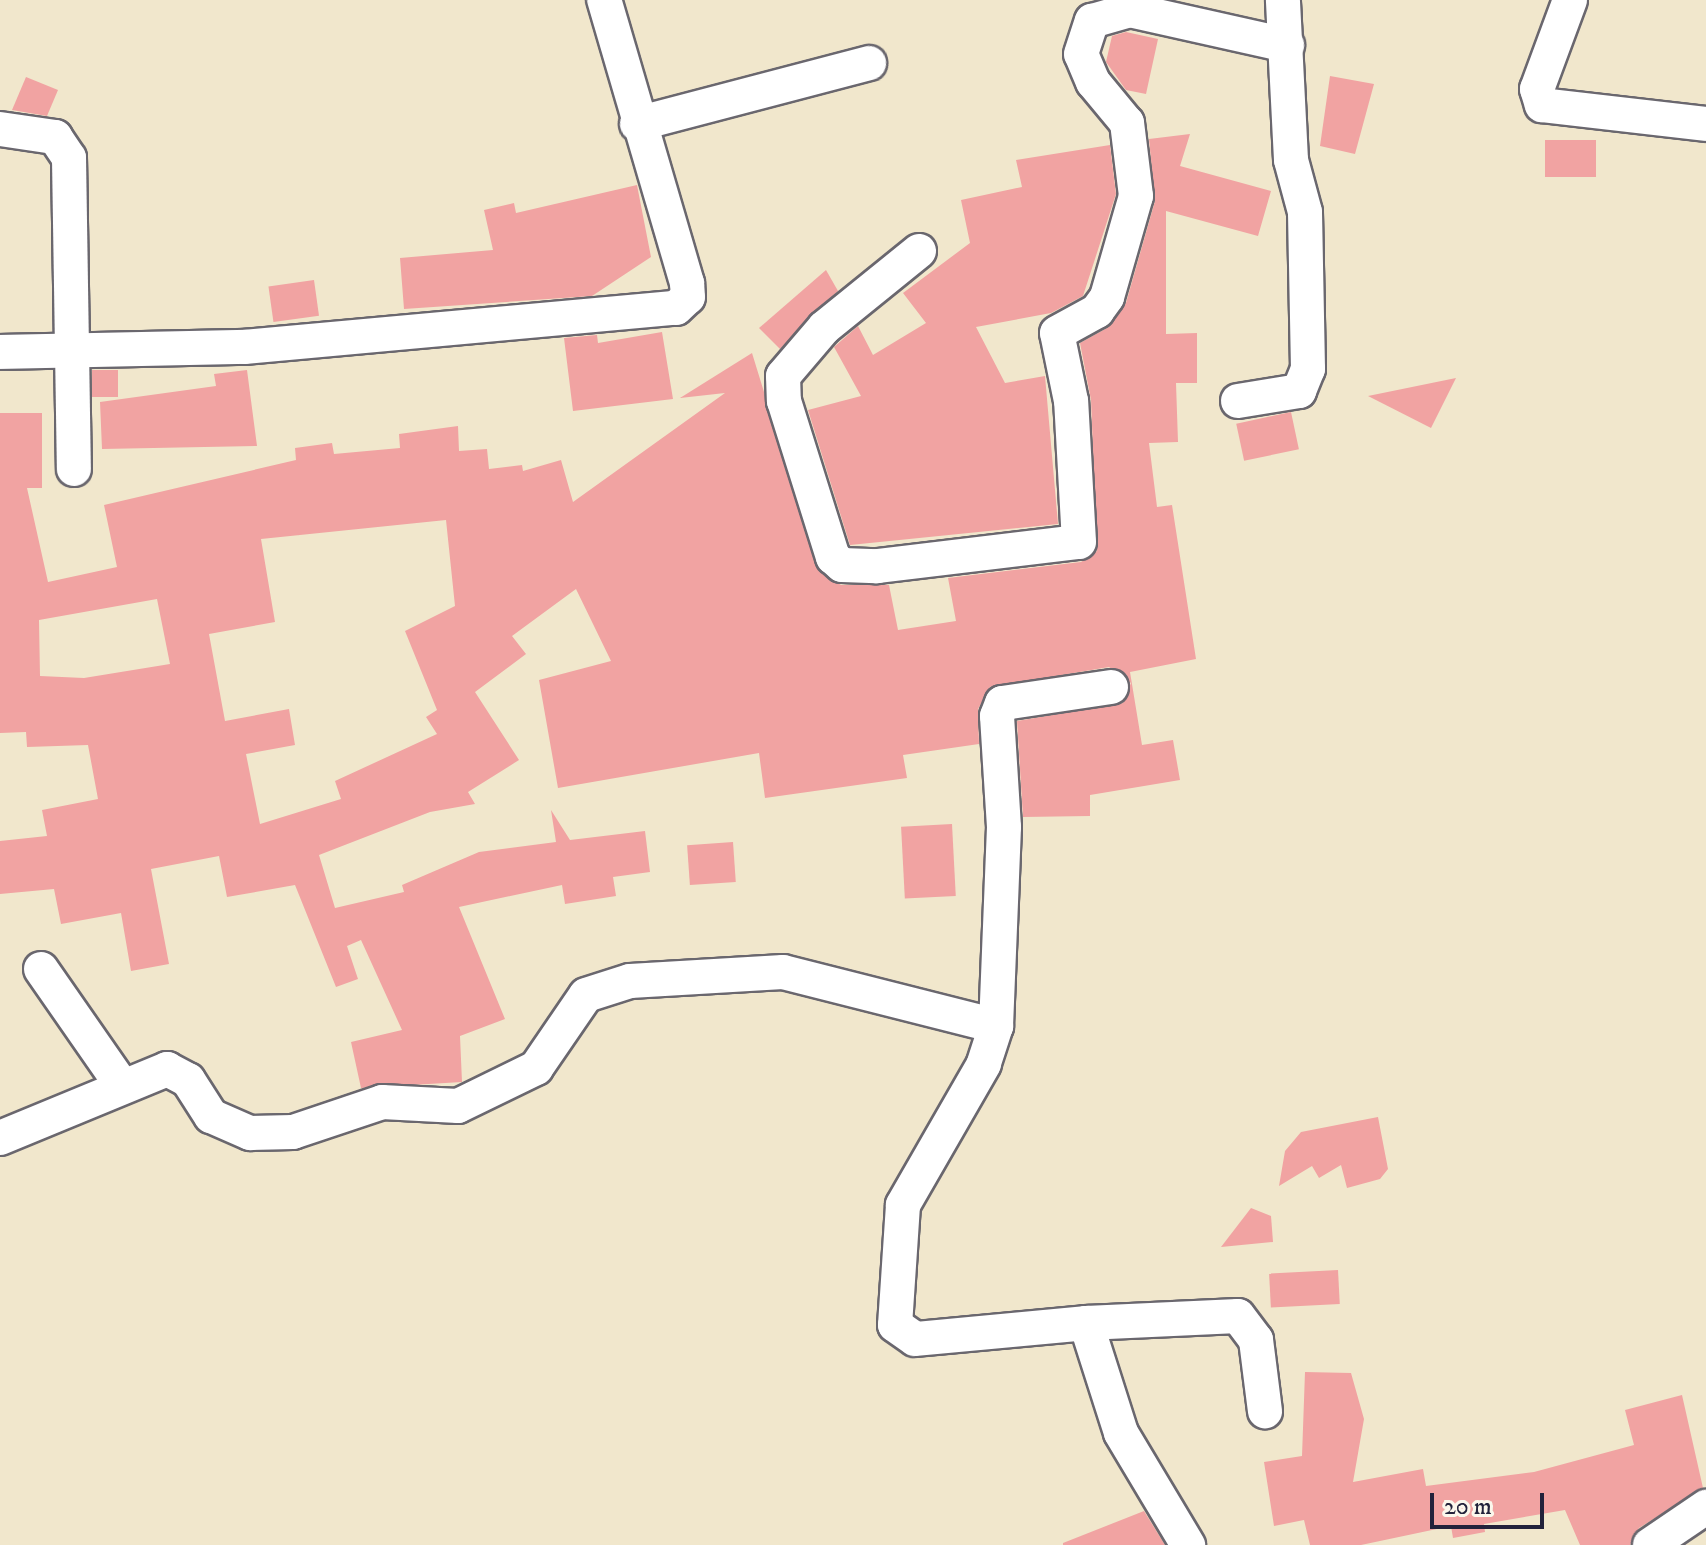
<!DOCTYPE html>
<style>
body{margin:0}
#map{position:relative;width:1706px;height:1545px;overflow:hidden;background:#f1e7cc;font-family:"IM FELL DW Pica",serif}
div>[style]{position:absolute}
.building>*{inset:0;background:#f1a3a2;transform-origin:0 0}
.roads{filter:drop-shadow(2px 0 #6a676e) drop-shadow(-2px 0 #6a676e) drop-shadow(0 2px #6a676e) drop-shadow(0 -2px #6a676e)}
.street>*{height:34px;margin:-17px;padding:0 17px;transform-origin:17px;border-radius:17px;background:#fff}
span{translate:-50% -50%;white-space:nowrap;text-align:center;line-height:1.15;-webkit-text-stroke:8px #fbf7ec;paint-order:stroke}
.scale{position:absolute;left:1430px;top:1493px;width:114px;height:36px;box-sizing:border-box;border:4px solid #22223b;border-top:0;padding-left:10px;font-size:24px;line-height:28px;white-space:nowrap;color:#22223b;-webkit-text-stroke:6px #fbf7ec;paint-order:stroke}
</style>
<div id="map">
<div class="building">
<i style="clip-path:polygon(1126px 32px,1158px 39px,1146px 94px,1126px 90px,1106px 62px,1112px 36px)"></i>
<i style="clip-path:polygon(1330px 76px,1374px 84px,1355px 154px,1320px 146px)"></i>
<i style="clip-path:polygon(26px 77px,58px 90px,47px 116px,12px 110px)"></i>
<i style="clip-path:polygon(evenodd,1190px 134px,1180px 166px,1271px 191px,1258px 236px,1166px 211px,1166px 334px,1197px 333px,1197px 383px,1176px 383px,1178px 442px,1149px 443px,1157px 507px,1172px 505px,1196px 659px,1130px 672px,1142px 745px,1173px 740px,1180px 780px,1090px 795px,1090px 816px,1023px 817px,1017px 721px,1123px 703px,1131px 683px,1109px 667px,990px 687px,978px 709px,979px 744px,903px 755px,907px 778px,765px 798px,759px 753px,558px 788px,539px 680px,611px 661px,576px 589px,512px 636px,526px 654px,475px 692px,519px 760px,468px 792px,475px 804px,430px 812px,319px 855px,335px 908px,404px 892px,402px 885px,479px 852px,556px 842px,551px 810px,570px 840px,645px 831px,650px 872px,613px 877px,616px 896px,565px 904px,562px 885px,459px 907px,505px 1019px,460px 1036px,462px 1082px,361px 1088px,351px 1042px,402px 1030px,361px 940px,347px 946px,358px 979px,336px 987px,295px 885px,227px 897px,219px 856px,151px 869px,169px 964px,131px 971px,121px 913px,61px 924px,54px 889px,0 894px,0 841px,47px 836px,42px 810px,98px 799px,88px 745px,27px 747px,26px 732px,0 733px,0 413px,42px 413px,42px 488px,27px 488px,48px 582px,117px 567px,104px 505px,296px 460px,295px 448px,332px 443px,334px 454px,400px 448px,399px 434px,458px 426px,459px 451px,487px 449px,489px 469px,522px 465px,523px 471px,561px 460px,573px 502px,725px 393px,680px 398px,752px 353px,819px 571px,841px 585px,889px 585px,898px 630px,956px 621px,948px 578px,1081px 562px,1097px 551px,1091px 400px,1080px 343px,1107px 328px,1126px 303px,1155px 201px,1149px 139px,1190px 134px,446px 520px,455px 606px,405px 631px,437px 710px,426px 717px,437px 734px,335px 781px,341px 799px,260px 824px,246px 754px,295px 745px,289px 709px,225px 721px,209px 634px,275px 622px,261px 539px,446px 520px,1190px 134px,157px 599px,170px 664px,84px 678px,40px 676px,39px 620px,157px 599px)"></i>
<i style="left:1545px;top:140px;width:51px;height:37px"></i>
<i style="clip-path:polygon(1110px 145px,1116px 194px,1083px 296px,1051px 313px,976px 327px,1005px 383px,1045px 376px,1058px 524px,850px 545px,808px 410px,861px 396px,834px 347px,858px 326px,873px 355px,926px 323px,903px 293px,970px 243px,961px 200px,1022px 187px,1016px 160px)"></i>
<i style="clip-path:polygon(637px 185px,651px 257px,592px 296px,404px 309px,400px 258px,493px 250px,484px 210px,514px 203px,516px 213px)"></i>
<i style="clip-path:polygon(826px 270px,838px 291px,780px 349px,759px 328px)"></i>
<i style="left:314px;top:280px;width:36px;height:46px;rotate:82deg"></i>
<i style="clip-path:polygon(662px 332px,673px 399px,573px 411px,564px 338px,597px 335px,598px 343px)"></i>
<i style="left:92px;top:370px;width:26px;height:27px"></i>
<i style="clip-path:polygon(247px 370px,257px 446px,102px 449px,100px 402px,216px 386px,214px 374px)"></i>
<i style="clip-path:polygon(1456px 378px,1431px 428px,1368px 396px)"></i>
<i style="left:1291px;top:412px;width:38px;height:56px;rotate:78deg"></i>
<i style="left:952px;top:824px;width:72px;height:51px;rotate:87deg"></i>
<i style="left:733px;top:842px;width:40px;height:46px;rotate:86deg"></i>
<i style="clip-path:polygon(1378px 1117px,1388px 1169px,1380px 1179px,1347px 1188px,1341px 1165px,1319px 1178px,1312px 1166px,1279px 1186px,1285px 1151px,1301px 1132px)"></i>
<i style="clip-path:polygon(1251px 1208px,1271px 1216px,1273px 1242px,1221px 1247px)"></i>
<i style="left:1338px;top:1270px;width:34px;height:69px;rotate:87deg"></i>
<i style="clip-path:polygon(1305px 1372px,1351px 1373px,1364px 1419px,1353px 1482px,1423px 1469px,1426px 1486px,1534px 1472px,1634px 1445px,1625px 1410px,1682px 1395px,1703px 1488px,1639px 1528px,1630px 1545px,1580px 1545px,1565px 1510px,1484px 1524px,1485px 1532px,1453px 1538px,1451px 1526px,1361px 1545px,1310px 1545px,1304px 1520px,1274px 1526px,1264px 1462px,1302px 1456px)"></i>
<i style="clip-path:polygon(1144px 1511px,1165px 1545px,1063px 1545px,1063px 1543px)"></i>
</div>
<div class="roads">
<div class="street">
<i style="left:1570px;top:0;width:95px;rotate:110.3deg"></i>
<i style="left:1537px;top:89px;width:17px;rotate:73deg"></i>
<i style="left:1542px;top:105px;width:165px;rotate:6.6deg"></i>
<i style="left:637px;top:124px;width:240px;rotate:-14.7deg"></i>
<i style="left:0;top:129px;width:56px;rotate:8.3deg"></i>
<i style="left:55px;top:137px;width:25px;rotate:56deg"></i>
<i style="left:69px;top:158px;width:311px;rotate:89.1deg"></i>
<i style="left:919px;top:251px;width:122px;rotate:141deg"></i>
<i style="left:824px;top:328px;width:63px;rotate:130.5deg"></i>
<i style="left:783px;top:376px;width:25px;rotate:88deg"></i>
<i style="left:784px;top:401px;width:164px;rotate:72.6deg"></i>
<i style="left:833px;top:557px;width:12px;rotate:42deg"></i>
<i style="left:842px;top:565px;width:35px;rotate:2deg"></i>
<i style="left:877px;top:566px;width:203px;rotate:-6.8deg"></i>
<i style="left:1079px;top:542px;width:141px;rotate:-93.2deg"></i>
<i style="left:1071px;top:401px;width:69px;rotate:-101.6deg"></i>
<i style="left:1057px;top:333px;width:46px;rotate:-28.8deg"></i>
<i style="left:1097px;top:311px;width:17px;rotate:-54deg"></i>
<i style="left:1107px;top:297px;width:105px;rotate:-74deg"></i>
<i style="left:1136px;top:196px;width:74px;rotate:-97deg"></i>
<i style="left:1127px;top:123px;width:53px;rotate:-129.7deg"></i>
<i style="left:1093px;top:82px;width:30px;rotate:-113deg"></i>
<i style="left:1081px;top:54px;width:35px;rotate:-72deg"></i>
<i style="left:1092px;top:21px;width:40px;rotate:-16deg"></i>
<i style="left:1130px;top:10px;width:161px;rotate:12.6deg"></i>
<i style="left:0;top:352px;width:244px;rotate:-1.2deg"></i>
<i style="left:244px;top:347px;width:434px;rotate:-5.2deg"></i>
<i style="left:676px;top:308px;width:16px;rotate:-43deg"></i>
<i style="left:688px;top:297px;width:14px;rotate:-94deg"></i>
<i style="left:687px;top:283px;width:295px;rotate:-106.3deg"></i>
<i style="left:1238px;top:401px;width:62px;rotate:-9.3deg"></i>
<i style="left:1299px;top:391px;width:24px;rotate:-68deg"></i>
<i style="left:1308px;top:369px;width:157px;rotate:-91.1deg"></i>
<i style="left:1305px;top:212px;width:54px;rotate:-105.1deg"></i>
<i style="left:1291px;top:160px;width:160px;rotate:-92.9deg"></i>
<i style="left:1111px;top:687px;width:110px;rotate:171.6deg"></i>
<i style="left:1002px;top:703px;width:14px;rotate:111deg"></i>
<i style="left:997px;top:716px;width:111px;rotate:86.4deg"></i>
<i style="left:1004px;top:827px;width:199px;rotate:92.3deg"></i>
<i style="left:996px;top:1026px;width:40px;rotate:108deg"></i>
<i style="left:984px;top:1064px;width:163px;rotate:119.9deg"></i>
<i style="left:903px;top:1205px;width:120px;rotate:93.8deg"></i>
<i style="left:895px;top:1325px;width:24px;rotate:35deg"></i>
<i style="left:915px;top:1339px;width:172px;rotate:-5.3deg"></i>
<i style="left:1086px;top:1323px;width:115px;rotate:72.3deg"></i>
<i style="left:1121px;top:1433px;width:131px;rotate:59.1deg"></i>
<i style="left:41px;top:969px;width:140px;rotate:55.2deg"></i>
<i style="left:0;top:1138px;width:181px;rotate:-22.4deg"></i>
<i style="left:167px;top:1069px;width:24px;rotate:28deg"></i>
<i style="left:188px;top:1080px;width:43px;rotate:57.4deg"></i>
<i style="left:211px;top:1116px;width:43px;rotate:23.6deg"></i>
<i style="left:250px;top:1133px;width:43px;rotate:-1.3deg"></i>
<i style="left:293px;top:1132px;width:94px;rotate:-18.6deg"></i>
<i style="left:382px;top:1102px;width:76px;rotate:3deg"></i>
<i style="left:458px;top:1106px;width:87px;rotate:-26deg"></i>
<i style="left:536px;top:1068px;width:88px;rotate:-55.6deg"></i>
<i style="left:586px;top:995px;width:46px;rotate:-17.7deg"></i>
<i style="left:630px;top:981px;width:153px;rotate:-3.4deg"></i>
<i style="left:783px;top:972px;width:220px;rotate:14.2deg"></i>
<i style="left:1086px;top:1323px;width:152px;rotate:-2.6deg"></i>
<i style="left:1238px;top:1316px;width:30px;rotate:53deg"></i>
<i style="left:1256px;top:1340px;width:72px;rotate:82.8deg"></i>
<i style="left:1650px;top:1545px;width:68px;rotate:-34.2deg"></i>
</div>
</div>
<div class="scale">20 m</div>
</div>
